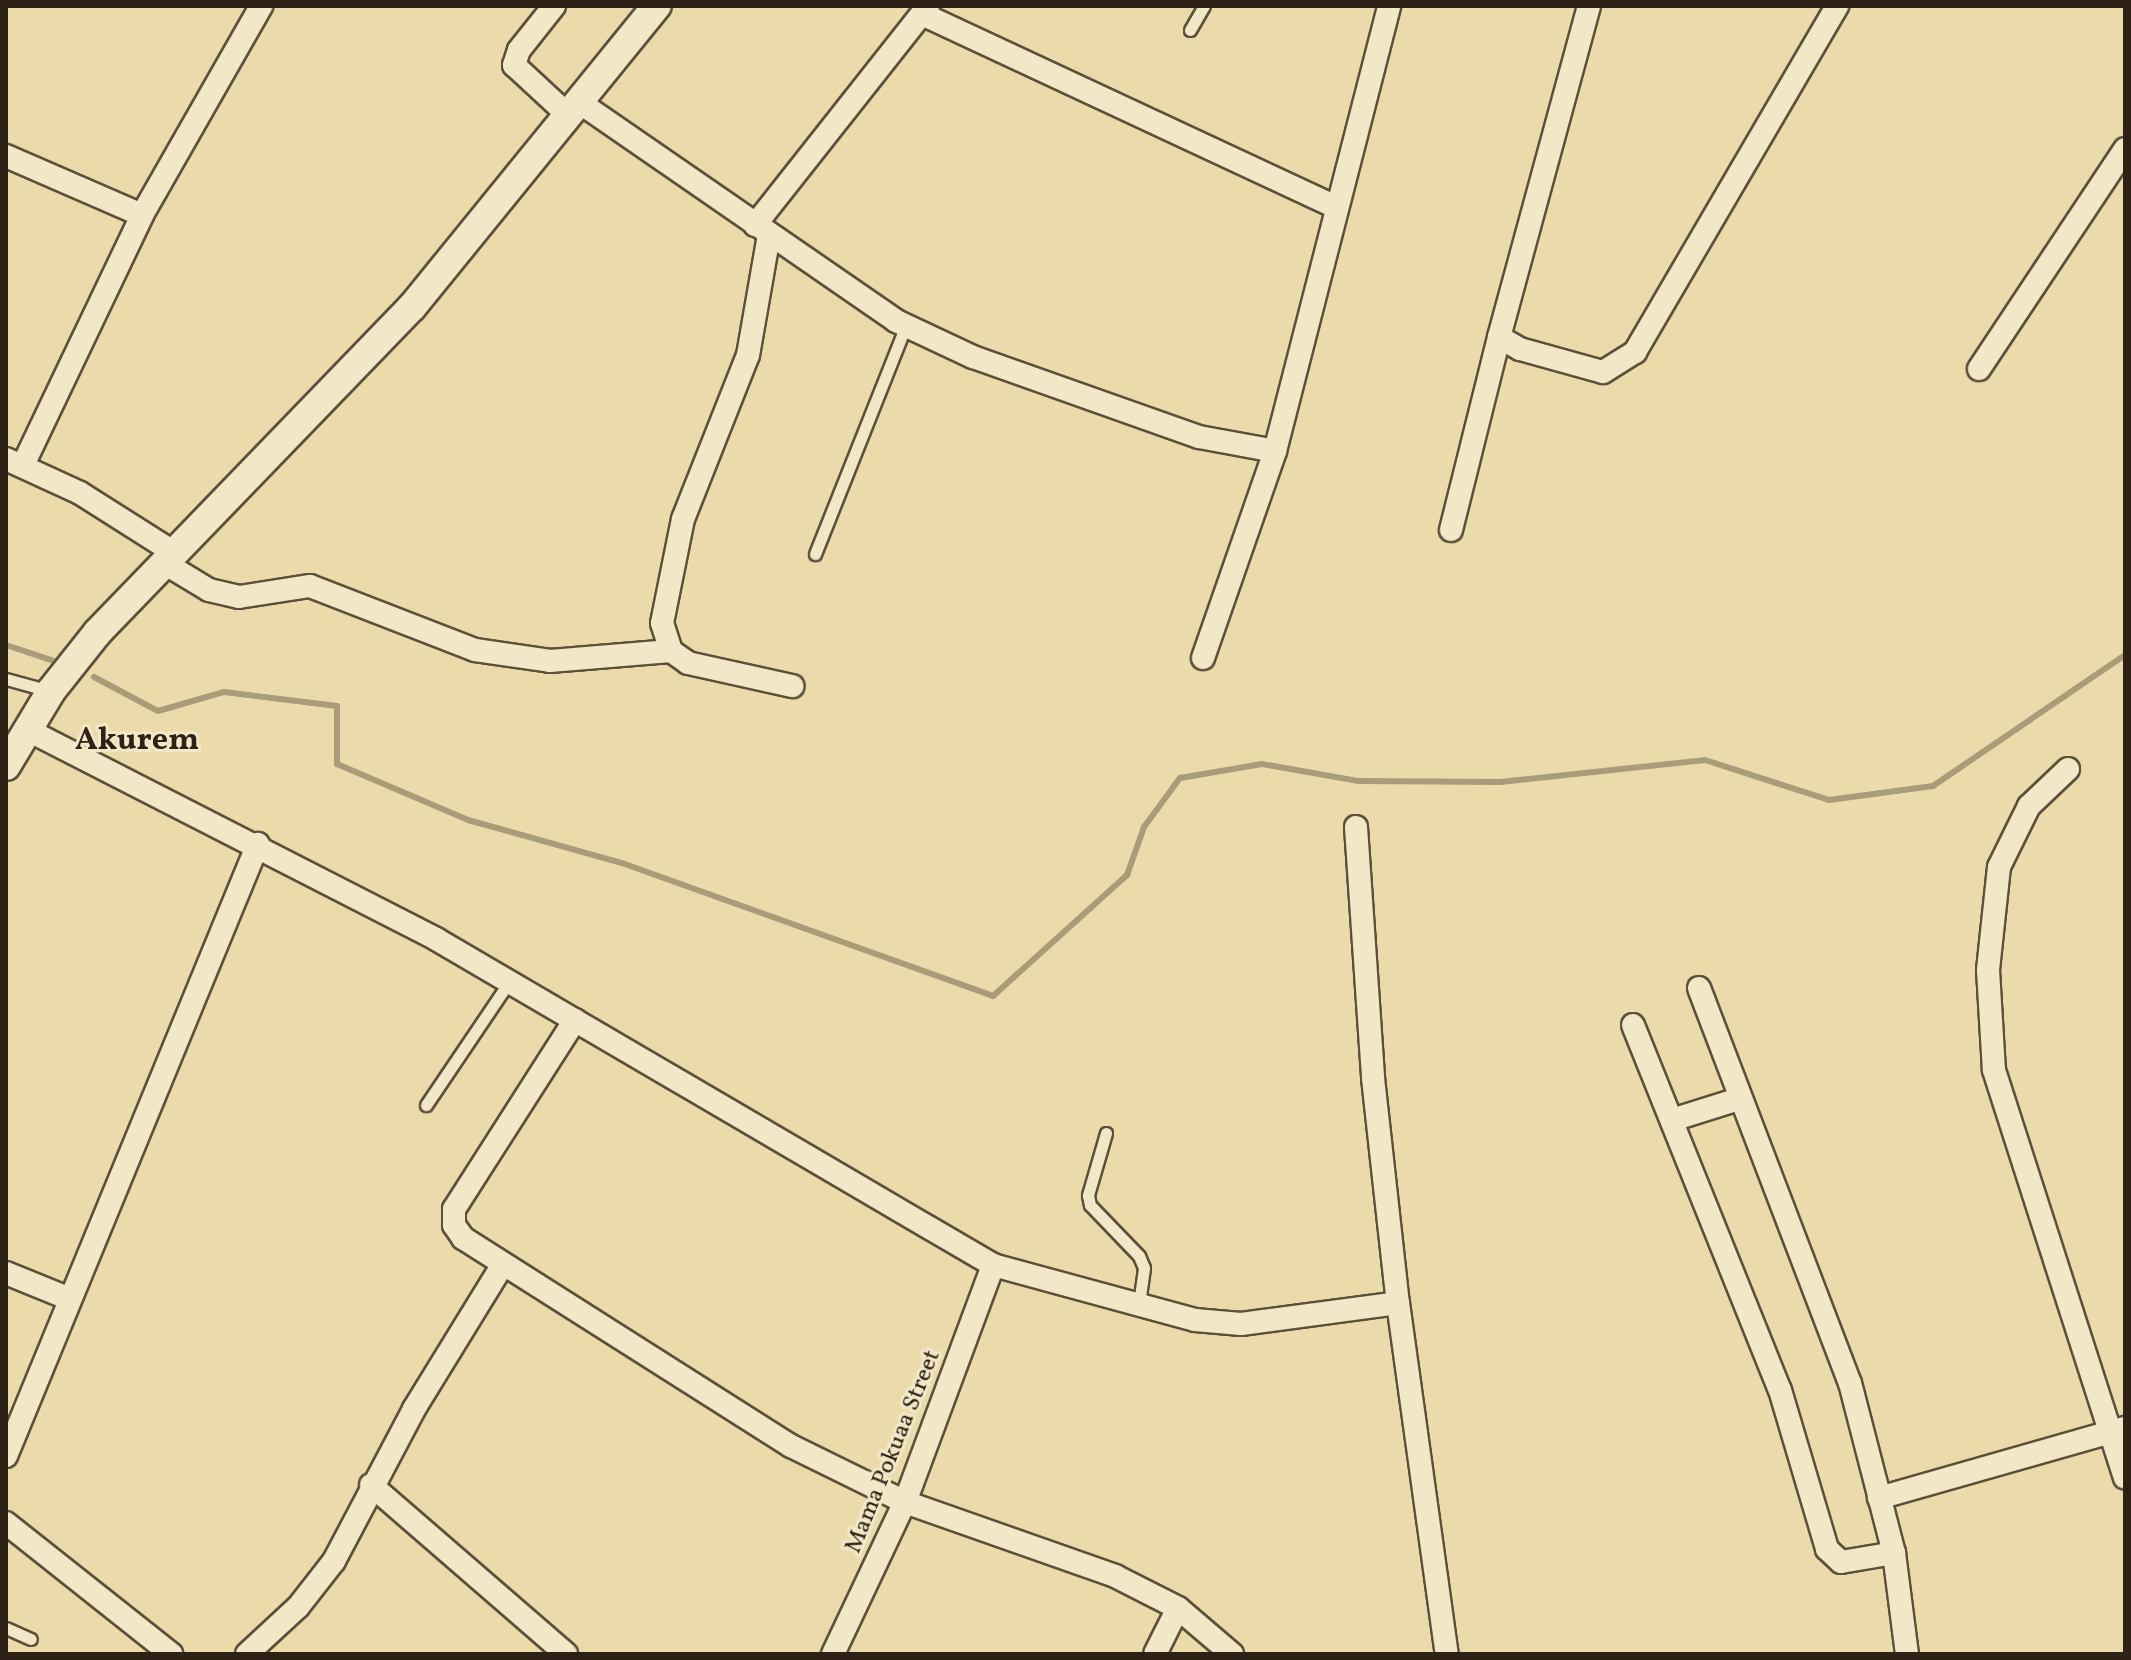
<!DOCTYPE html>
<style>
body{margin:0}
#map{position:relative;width:2131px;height:1660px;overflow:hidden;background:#ebdbab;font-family:Vollkorn,serif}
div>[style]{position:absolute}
.stream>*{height:6px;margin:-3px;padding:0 3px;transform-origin:3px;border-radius:3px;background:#aa9c78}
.roads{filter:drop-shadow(2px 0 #5c503a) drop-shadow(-2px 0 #5c503a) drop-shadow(0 2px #5c503a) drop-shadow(0 -2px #5c503a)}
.service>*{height:11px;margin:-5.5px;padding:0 5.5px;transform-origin:5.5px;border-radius:5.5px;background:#f2e8c8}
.minor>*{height:22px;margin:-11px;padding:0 11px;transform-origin:11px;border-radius:11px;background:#f2e8c8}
.tertiary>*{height:28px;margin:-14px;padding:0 14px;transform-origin:14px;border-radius:14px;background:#f2e8c8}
span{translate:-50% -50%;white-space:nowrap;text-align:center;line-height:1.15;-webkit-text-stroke:6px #f2e8c8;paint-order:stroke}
.street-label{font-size:24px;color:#2d2215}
.district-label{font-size:32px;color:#2d2215;font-weight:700}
.frame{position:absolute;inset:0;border:8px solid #2d2215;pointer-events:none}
</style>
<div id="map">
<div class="stream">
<i style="left:6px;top:645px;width:51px;rotate:18.4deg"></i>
<i style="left:94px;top:677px;width:72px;rotate:28deg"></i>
<i style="left:158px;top:711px;width:69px;rotate:-16.1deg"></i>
<i style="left:224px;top:692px;width:114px;rotate:7.1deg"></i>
<i style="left:337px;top:706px;width:58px;rotate:90deg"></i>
<i style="left:337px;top:764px;width:142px;rotate:23.1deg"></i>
<i style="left:468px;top:820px;width:160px;rotate:15.6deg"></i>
<i style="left:622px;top:863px;width:394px;rotate:19.7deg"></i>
<i style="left:993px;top:996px;width:181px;rotate:-42.1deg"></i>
<i style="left:1127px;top:875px;width:51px;rotate:-70.5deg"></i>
<i style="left:1144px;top:827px;width:61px;rotate:-53.7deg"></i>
<i style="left:1180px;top:778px;width:83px;rotate:-9.7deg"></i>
<i style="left:1262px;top:764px;width:97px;rotate:10deg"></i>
<i style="left:1358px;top:781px;width:142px;rotate:0.4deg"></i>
<i style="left:1500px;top:782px;width:206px;rotate:-6.1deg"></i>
<i style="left:1705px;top:760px;width:130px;rotate:17.9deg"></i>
<i style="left:1829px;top:800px;width:105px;rotate:-7.7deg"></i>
<i style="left:1933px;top:786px;width:232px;rotate:-34.3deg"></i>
</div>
<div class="roads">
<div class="service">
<i style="left:1190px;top:30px;width:28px;rotate:-60deg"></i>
<i style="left:815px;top:554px;width:246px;rotate:-68.3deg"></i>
<i style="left:6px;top:679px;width:46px;rotate:15.3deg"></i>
<i style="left:426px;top:1105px;width:148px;rotate:-56deg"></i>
<i style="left:1106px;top:1133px;width:65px;rotate:106.2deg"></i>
<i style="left:1088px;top:1195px;width:10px;rotate:79deg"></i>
<i style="left:1090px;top:1205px;width:71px;rotate:46.1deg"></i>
<i style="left:1139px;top:1256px;width:13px;rotate:67deg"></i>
<i style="left:1144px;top:1268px;width:36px;rotate:98deg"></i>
<i style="left:6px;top:1628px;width:27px;rotate:24deg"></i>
</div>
<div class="minor">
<i style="left:554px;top:6px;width:56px;rotate:128.5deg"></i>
<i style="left:519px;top:50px;width:16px;rotate:108deg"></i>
<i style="left:514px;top:65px;width:74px;rotate:42.8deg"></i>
<i style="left:1589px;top:6px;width:343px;rotate:105.2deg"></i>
<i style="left:1499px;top:337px;width:24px;rotate:30deg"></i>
<i style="left:1520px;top:349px;width:86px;rotate:15.5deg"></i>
<i style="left:1603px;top:372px;width:38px;rotate:-32deg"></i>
<i style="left:1635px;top:352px;width:401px;rotate:-59.7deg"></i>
<i style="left:922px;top:14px;width:456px;rotate:25deg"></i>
<i style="left:579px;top:102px;width:385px;rotate:34.6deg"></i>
<i style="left:896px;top:321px;width:85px;rotate:25.1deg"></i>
<i style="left:973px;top:357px;width:240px;rotate:19.5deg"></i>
<i style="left:1199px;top:437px;width:77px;rotate:10.4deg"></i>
<i style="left:6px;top:156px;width:148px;rotate:23.5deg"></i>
<i style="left:755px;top:225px;width:279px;rotate:-51.7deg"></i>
<i style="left:769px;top:235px;width:122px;rotate:99.9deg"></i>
<i style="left:748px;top:355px;width:176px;rotate:111.6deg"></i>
<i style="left:683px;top:519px;width:106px;rotate:101.4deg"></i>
<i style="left:662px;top:623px;width:29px;rotate:72deg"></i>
<i style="left:671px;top:651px;width:21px;rotate:35deg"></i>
<i style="left:688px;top:663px;width:107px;rotate:12.5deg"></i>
<i style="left:1979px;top:369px;width:264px;rotate:-56.4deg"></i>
<i style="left:6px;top:459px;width:81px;rotate:24.7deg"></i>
<i style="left:80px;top:493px;width:114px;rotate:32.4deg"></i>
<i style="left:23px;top:465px;width:277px;rotate:-64.5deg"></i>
<i style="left:142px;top:215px;width:241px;rotate:-60.3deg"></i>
<i style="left:1451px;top:530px;width:199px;rotate:-76deg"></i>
<i style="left:166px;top:564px;width:50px;rotate:31.2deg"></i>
<i style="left:209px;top:590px;width:31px;rotate:13deg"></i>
<i style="left:239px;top:597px;width:72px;rotate:-8.8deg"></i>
<i style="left:310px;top:586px;width:177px;rotate:21.2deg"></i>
<i style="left:475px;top:650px;width:76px;rotate:8.3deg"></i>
<i style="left:550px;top:661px;width:121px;rotate:-4.7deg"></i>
<i style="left:1203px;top:658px;width:219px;rotate:-70.8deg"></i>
<i style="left:1275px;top:451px;width:459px;rotate:-75.6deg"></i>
<i style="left:26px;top:729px;width:461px;rotate:27.1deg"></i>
<i style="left:436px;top:939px;width:645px;rotate:30.34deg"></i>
<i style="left:993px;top:1265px;width:209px;rotate:15.2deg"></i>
<i style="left:1195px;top:1320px;width:46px;rotate:5deg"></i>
<i style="left:1241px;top:1324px;width:158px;rotate:-7.6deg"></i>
<i style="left:2068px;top:769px;width:54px;rotate:136.5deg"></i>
<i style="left:2029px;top:806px;width:68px;rotate:116.2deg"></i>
<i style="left:1999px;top:867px;width:104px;rotate:96.1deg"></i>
<i style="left:1988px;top:970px;width:100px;rotate:86.6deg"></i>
<i style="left:1994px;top:1070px;width:428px;rotate:72.2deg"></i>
<i style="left:1356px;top:827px;width:252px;rotate:86.1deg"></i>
<i style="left:1373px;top:1078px;width:226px;rotate:83.7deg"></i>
<i style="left:1398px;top:1303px;width:354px;rotate:82.1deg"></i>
<i style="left:1699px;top:988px;width:423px;rotate:69.1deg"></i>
<i style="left:1850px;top:1383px;width:176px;rotate:75.5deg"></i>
<i style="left:1894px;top:1553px;width:102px;rotate:82.7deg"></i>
<i style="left:575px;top:1020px;width:224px;rotate:122.6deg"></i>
<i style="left:454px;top:1209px;width:16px;rotate:90deg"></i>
<i style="left:454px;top:1225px;width:16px;rotate:55deg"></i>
<i style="left:463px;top:1238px;width:388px;rotate:32.4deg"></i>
<i style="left:791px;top:1446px;width:127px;rotate:26.2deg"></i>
<i style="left:905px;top:1502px;width:223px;rotate:19.4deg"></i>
<i style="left:1115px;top:1576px;width:71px;rotate:26.9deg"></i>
<i style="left:1178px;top:1608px;width:71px;rotate:40.4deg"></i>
<i style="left:1633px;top:1025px;width:393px;rotate:68.1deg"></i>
<i style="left:1780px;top:1390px;width:166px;rotate:73.5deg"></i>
<i style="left:1827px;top:1549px;width:19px;rotate:43deg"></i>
<i style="left:1841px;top:1562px;width:54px;rotate:-9.6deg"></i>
<i style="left:1672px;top:1120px;width:70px;rotate:-17.4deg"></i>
<i style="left:6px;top:1273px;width:69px;rotate:22.1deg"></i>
<i style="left:6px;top:1456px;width:662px;rotate:-67.62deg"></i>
<i style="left:371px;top:1485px;width:258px;rotate:40.9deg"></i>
<i style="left:1879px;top:1498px;width:256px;rotate:-15.9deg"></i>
<i style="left:6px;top:1523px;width:211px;rotate:38.4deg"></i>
<i style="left:247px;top:1654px;width:69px;rotate:-42.7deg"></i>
<i style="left:298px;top:1607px;width:58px;rotate:-52deg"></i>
<i style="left:334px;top:1561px;width:172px;rotate:-62.2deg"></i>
<i style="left:414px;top:1409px;width:168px;rotate:-58.4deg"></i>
<i style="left:833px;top:1654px;width:168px;rotate:-64.7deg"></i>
<i style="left:905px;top:1502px;width:253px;rotate:-69.6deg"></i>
<i style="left:1155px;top:1654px;width:51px;rotate:-63.4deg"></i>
</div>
<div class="tertiary">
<i style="left:6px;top:766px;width:87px;rotate:-59deg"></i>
<i style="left:51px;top:691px;width:75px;rotate:-51.5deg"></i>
<i style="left:98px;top:632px;width:452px;rotate:-46deg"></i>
<i style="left:412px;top:307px;width:388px;rotate:-50.9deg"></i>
</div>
</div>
<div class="street-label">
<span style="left:894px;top:1452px;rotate:-68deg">Mama Pokuaa Street</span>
</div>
<div class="district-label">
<span style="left:137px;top:741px">Akurem</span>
</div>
<div class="frame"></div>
</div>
